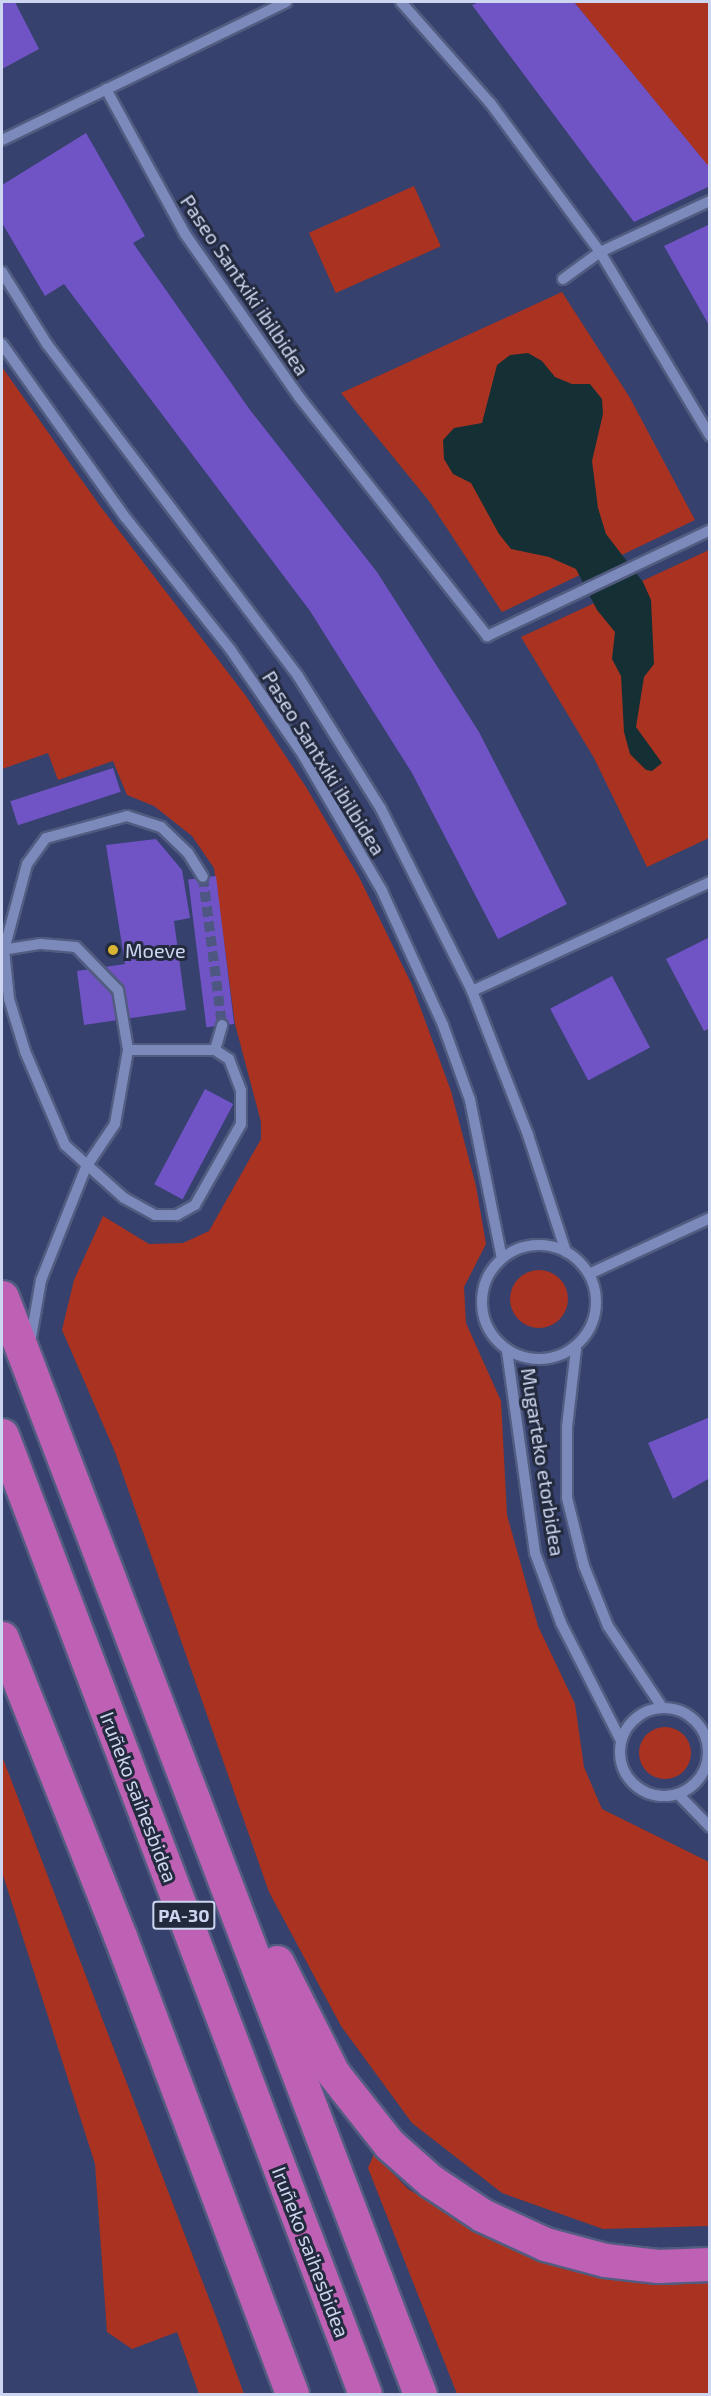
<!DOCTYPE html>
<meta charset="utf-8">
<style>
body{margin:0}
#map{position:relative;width:711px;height:2396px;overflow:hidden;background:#36416d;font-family:"Exo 2",sans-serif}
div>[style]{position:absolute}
.green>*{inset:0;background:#aa3220;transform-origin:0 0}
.round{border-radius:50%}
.water>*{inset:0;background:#153035}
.building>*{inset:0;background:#7053c4;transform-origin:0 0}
.minor-tunnel>*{height:10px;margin-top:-5px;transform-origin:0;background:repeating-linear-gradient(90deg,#4d5781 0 10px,transparent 0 15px)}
.roads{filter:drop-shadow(2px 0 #525c80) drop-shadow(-2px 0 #525c80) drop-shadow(0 2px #525c80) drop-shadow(0 -2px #525c80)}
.minor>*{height:10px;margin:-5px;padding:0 5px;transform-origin:5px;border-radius:5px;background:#7b8abb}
.minor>.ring{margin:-5px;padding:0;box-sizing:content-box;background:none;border:10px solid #7b8abb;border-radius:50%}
.highway>*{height:33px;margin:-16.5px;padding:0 16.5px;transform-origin:16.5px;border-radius:16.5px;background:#be60b3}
.dots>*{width:16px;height:16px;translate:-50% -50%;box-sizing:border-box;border:3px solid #242a3e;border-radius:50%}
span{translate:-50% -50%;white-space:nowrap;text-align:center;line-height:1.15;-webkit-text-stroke:6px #242a3e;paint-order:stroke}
.shield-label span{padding:2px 4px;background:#242a3e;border:2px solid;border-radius:4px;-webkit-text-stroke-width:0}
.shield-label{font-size:18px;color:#cdd6f0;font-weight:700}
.street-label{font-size:20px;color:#cdd6f0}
.poi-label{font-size:20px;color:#cdd6f0}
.left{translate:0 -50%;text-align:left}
.frame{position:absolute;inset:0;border:3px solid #cdd6f0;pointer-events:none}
</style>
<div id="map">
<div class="green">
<i style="clip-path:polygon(574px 2px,709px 2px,709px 168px)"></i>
<i style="left:414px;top:186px;width:66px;height:115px;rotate:66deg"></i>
<i style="clip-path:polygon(562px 292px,630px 398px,695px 520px,502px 612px,429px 501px,341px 393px)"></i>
<i style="clip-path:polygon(2px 367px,100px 506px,246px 696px,306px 787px,359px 877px,412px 985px,451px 1091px,476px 1186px,486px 1244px,464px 1287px,466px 1323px,501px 1401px,507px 1515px,538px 1626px,575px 1704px,584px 1767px,602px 1809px,709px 1862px,709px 2226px,603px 2229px,502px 2193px,412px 2123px,341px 2026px,269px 1892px,115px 1452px,62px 1330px,74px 1280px,103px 1216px,149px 1244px,183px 1243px,209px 1231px,261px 1139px,261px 1122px,235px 1024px,214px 868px,192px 836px,154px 806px,127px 795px,113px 761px,58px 780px,48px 753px,2px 769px)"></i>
<i style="clip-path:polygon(709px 550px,709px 838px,647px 867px,594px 758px,521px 637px)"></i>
<i class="round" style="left:510px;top:1270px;width:58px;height:58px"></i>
<i class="round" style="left:639px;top:1727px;width:52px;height:52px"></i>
<i style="clip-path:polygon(2px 1756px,218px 2322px,244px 2394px,199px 2394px,177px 2332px,132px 2349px,107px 2332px,95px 2164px,2px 1872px)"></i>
<i style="clip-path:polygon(374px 2154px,408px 2189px,499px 2243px,594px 2277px,658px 2283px,709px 2278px,709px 2394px,457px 2394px,368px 2168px)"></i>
</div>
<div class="water">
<i style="clip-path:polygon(528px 353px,542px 361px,555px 377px,572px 384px,590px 384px,602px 399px,603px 414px,592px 461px,598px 508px,606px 534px,643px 582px,651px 600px,654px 664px,644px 677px,636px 727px,662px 763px,652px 771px,646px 770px,630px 754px,624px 732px,621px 676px,612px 659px,615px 632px,597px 610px,576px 569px,549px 557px,511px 549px,499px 534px,471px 483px,453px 474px,444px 459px,443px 440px,454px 428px,482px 423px,497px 365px,510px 355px)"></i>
</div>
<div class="building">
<i style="clip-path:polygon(2px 2px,15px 2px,39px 49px,2px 69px)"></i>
<i style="clip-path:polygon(479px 2px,574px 2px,710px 168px,710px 186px,634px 222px,472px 5px)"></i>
<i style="clip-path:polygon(86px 133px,145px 236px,133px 243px,250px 410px,377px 572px,479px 732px,567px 904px,498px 939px,412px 773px,310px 611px,64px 284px,45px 296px,2px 223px,2px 185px)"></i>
<i style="clip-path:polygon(710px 224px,710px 327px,664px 246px)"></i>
<i style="left:113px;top:768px;width:25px;height:108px;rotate:72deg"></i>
<i style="clip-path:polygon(156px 839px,182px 870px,190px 918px,174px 921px,186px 1010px,84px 1025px,77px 971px,125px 964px,106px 845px)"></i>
<i style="left:216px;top:876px;width:149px;height:28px;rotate:83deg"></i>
<i style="clip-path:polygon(710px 937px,710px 1028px,704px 1031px,666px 959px)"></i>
<i style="left:612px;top:976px;width:81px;height:70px;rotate:62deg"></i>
<i style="left:205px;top:1089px;width:32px;height:108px;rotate:28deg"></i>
<i style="clip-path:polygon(710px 1417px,710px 1478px,673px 1499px,648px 1443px)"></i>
</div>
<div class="minor-tunnel">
<i style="left:203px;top:877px;width:149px;rotate:82.7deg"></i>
</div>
<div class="roads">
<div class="minor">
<i style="left:401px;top:2px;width:136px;rotate:48.6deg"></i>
<i style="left:491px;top:104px;width:184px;rotate:53.6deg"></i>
<i style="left:600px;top:252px;width:214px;rotate:59.1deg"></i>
<i style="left:106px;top:89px;width:165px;rotate:61.4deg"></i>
<i style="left:185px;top:234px;width:200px;rotate:55deg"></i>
<i style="left:300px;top:398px;width:303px;rotate:51.8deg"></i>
<i style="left:487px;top:636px;width:247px;rotate:-25.4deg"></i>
<i style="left:2px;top:140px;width:316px;rotate:-25.9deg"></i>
<i style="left:2px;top:272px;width:85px;rotate:58deg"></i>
<i style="left:47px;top:344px;width:416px;rotate:52.9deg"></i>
<i style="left:298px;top:676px;width:157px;rotate:58deg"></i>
<i style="left:381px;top:809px;width:203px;rotate:63.4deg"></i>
<i style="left:472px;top:991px;width:155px;rotate:68.7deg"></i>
<i style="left:528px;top:1135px;width:123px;rotate:72deg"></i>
<i style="left:563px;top:279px;width:46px;rotate:-36.1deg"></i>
<i style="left:600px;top:252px;width:121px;rotate:-24.9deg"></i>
<i style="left:2px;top:344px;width:212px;rotate:54.6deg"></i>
<i style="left:125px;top:517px;width:169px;rotate:51.5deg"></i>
<i style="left:230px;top:649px;width:129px;rotate:55.4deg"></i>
<i style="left:303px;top:755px;width:157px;rotate:59.8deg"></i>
<i style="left:382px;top:891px;width:147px;rotate:65.5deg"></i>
<i style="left:443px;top:1025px;width:80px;rotate:70.2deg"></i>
<i style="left:470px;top:1100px;width:161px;rotate:78.6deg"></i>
<i style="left:2px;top:950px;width:39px;rotate:-9deg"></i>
<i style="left:41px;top:944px;width:35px;rotate:5deg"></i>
<i style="left:76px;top:947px;width:60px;rotate:45.7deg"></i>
<i style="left:118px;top:990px;width:61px;rotate:80.5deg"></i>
<i style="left:128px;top:1050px;width:75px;rotate:100deg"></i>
<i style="left:115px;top:1124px;width:52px;rotate:124deg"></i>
<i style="left:86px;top:1167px;width:122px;rotate:111.7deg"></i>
<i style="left:41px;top:1280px;width:64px;rotate:99.9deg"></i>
<i style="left:472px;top:991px;width:262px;rotate:-24.6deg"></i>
<i style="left:128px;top:1050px;width:87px"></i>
<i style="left:215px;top:1050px;width:17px;rotate:33deg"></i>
<i style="left:229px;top:1059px;width:34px;rotate:69deg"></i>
<i style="left:241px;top:1091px;width:33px;rotate:90deg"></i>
<i style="left:241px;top:1124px;width:93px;rotate:119.6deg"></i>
<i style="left:195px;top:1205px;width:21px;rotate:151deg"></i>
<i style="left:177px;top:1215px;width:22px;rotate:180deg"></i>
<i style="left:155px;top:1215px;width:35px;rotate:-151deg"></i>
<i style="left:124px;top:1198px;width:79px;rotate:-138.1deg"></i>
<i style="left:65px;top:1145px;width:102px;rotate:-113.1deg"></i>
<i style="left:25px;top:1051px;width:54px;rotate:-107.1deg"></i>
<i style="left:9px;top:999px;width:49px;rotate:-95.8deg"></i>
<i style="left:4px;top:950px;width:89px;rotate:-75deg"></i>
<i style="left:27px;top:864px;width:32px;rotate:-54deg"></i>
<i style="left:46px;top:838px;width:84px;rotate:-15.2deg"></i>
<i style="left:127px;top:816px;width:36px;rotate:18deg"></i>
<i style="left:161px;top:827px;width:37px;rotate:44deg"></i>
<i style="left:188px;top:853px;width:28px;rotate:58deg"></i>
<i style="left:215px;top:1050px;width:26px;rotate:-74deg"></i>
<i class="ring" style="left:482px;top:1245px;width:104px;height:104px"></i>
<i style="left:589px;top:1274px;width:133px;rotate:-24.8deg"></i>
<i style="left:576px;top:1349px;width:79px;rotate:96.6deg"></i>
<i style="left:567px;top:1427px;width:71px;rotate:90deg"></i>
<i style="left:567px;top:1498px;width:70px;rotate:76deg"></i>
<i style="left:584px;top:1566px;width:65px;rotate:68.2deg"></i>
<i style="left:608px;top:1626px;width:97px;rotate:56.3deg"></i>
<i style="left:507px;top:1351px;width:204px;rotate:82.1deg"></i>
<i style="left:535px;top:1553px;width:75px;rotate:69.6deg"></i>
<i style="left:561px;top:1623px;width:132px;rotate:63deg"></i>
<i class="ring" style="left:620px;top:1708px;width:78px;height:78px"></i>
<i style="left:678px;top:1794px;width:46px;rotate:45.9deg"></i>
</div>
<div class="highway">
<i style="left:2px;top:1297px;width:1174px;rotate:69.14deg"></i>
<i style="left:2px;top:1435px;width:1025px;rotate:69.27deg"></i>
<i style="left:2px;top:1638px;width:321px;rotate:68.4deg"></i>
<i style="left:120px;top:1936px;width:489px;rotate:69.4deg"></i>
<i style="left:277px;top:1962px;width:124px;rotate:63.2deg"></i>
<i style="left:333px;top:2073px;width:90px;rotate:51.7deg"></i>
<i style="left:389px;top:2144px;width:56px;rotate:41.4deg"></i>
<i style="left:431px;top:2181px;width:61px;rotate:33.7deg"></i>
<i style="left:482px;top:2215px;width:69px;rotate:24.7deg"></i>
<i style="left:545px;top:2244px;width:62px;rotate:14.9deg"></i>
<i style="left:605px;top:2260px;width:53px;rotate:6.5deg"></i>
<i style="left:658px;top:2266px;width:52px;rotate:-2.2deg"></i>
</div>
</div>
<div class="dots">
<i style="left:113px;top:950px;background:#d9b334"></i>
</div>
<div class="shield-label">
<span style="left:184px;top:1915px">PA-30</span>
</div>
<div class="street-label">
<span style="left:245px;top:285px;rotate:56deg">Paseo Santxiki ibilbidea</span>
<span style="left:324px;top:763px;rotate:58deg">Paseo Santxiki ibilbidea</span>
<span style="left:543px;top:1462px;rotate:81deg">Mugarteko etorbidea</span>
<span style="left:139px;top:1797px;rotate:69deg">Iruñeko saihesbidea</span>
<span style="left:311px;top:2252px;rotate:69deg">Iruñeko saihesbidea</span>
</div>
<div class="poi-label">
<span class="left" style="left:125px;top:950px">Moeve</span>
</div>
<div class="frame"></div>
</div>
